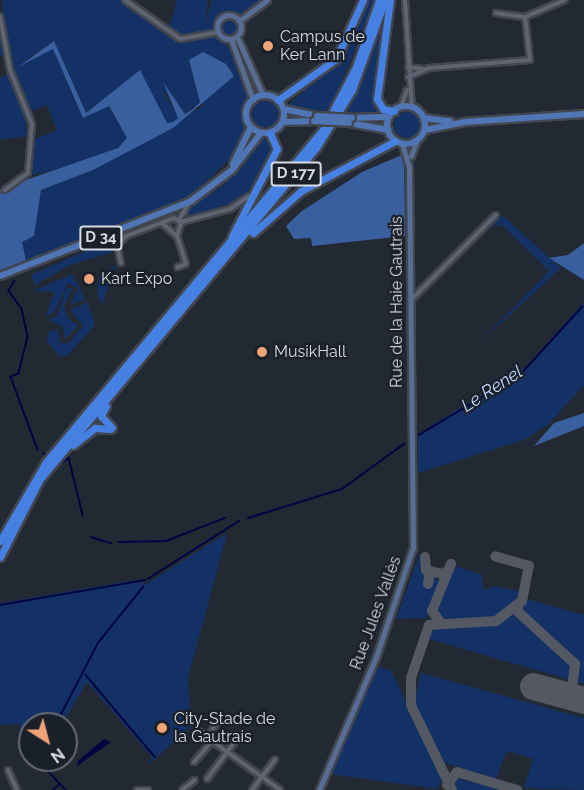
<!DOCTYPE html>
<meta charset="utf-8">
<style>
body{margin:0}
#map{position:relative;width:584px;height:790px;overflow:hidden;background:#232933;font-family:Raleway,sans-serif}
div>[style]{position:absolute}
.green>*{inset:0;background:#133164}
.round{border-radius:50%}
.forest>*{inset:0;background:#3a5f9f}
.water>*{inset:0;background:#00043f}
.stream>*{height:1.5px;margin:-0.75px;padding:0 0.75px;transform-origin:0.75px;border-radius:0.75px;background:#00043f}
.taxiway>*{height:10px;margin:-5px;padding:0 5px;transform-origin:5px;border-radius:5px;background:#535862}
.runway>*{height:27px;margin:-13.5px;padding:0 13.5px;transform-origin:13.5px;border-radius:13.5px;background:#535862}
.roads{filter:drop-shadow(2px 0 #42464f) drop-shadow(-2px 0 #42464f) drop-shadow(0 2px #42464f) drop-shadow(0 -2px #42464f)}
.street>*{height:4px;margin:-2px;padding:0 2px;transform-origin:2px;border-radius:2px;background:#5e6571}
.secondary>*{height:5px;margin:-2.5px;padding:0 2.5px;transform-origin:2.5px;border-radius:2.5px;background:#576d93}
.secondary>.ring{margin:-2.5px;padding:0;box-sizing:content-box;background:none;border:5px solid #576d93;border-radius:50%}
.primary>*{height:6px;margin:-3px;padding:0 3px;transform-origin:3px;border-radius:3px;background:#5075b5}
.primary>.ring{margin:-3px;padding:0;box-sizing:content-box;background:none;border:6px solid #5075b5;border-radius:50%}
.highway>*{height:7px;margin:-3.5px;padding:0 3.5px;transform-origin:3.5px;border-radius:3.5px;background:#4780e3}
.bridges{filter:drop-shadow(2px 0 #42464f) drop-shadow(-2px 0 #42464f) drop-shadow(0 2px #42464f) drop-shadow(0 -2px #42464f)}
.primary-bridge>*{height:6px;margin:-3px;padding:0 3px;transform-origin:3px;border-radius:3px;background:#5075b5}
.dots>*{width:16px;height:16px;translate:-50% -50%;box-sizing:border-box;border:3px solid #1a2029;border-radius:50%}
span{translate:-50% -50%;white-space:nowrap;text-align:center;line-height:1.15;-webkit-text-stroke:4.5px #1a2029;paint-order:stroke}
.shield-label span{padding:2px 4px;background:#1a2029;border:2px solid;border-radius:4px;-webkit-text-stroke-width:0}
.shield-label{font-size:15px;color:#d7dbe2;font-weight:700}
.poi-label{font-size:16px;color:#d7dbe2}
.left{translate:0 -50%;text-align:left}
.street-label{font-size:16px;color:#d7dbe2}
.water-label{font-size:18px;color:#c1d8fd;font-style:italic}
.north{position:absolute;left:18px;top:712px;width:60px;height:60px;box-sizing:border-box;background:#1a2029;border:2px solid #666b73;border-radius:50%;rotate:144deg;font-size:16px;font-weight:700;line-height:24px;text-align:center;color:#d7dbe2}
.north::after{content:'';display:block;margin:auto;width:21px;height:27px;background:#efa377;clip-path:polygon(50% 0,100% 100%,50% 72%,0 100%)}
</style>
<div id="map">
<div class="green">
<i style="clip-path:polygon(2px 0,126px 0,167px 34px,177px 0,208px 0,204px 27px,212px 0,265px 0,242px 17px,221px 17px,209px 33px,231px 48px,250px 95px,243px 114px,248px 130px,238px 151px,188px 199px,26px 261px,22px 241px,34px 236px,41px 190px,93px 170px,203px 106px,189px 60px,200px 102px,185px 114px,162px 89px,179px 118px,173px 122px,167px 124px,140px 71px,85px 113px,54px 41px,18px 66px,53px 49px,83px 118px,108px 106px,127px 138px,118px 148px,63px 169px,31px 175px,33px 140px,57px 130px,47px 105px,25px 114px,27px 136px,0 140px,0 78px,13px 71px,8px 53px,0 56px,0 39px,6px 36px)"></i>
<i style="clip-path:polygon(365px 0,376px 0,329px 112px,287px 106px,339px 60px)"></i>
<i style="clip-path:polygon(388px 5px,375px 93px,390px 113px,345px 113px,366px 71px)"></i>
<i class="round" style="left:221px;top:20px;width:16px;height:16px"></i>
<i class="round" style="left:252px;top:101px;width:26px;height:26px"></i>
<i class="round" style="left:394px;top:112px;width:26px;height:26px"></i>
<i style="clip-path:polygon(263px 137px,274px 145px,245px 197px,183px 222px,188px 208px,224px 185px)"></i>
<i style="clip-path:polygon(502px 215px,561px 268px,479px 343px,549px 271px,503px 226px,493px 225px)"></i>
<i style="clip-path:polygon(110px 240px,113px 252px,70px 265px,35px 285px,31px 275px)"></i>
<i style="clip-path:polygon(117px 264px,116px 266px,102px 305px,97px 294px,99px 277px)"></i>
<i style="clip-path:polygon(72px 274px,85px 299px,70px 305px,78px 289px,68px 283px,54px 313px,46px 316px,54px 292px,33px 291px)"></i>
<i style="clip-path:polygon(73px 288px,64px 306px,68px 319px,78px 325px,65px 340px,63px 327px,49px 320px,58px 315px,66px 289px)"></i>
<i style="clip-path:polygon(88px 302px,95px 325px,67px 356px,59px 356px,47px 341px,48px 332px,58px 329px,60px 343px,69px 343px,83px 326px,70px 310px)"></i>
<i style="clip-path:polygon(584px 302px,584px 385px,549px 424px,524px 440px,418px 473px,418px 434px,527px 366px)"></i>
<i style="clip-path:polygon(227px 533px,188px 678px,191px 727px,148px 765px,152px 757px,87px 682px,62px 724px,30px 724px,30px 751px,19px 752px,20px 724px,0 725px,0 603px,141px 579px,144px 585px)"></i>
<i style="clip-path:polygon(420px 553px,421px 567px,430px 574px,425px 586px,430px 587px,432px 574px,442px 585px,426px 618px,396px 619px)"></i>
<i style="clip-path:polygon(455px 566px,482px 575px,484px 590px,495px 586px,521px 592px,518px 599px,494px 619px,440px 618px,435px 610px)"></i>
<i style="clip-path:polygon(527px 599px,584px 615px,584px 684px,426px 638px,438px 626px,502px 623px)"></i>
<i style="clip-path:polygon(378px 667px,391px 670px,442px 778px,437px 789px,331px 774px)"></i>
<i style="clip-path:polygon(421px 673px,584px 718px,584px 790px,524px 788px,533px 759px,507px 751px,496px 779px,442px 762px,414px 704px)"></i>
<i style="clip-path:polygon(456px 779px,461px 779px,500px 790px,456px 790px)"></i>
</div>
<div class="forest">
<i style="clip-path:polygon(54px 41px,86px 113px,140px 70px,167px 123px,173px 122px,178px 118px,163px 82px,185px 114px,193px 109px,200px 102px,189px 60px,203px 52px,226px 64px,234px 76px,173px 128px,93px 170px,41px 190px,34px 236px,22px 242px,26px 261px,0 272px,0 189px,118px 148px,127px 138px,109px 106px,83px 118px,53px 49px,18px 67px)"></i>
<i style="clip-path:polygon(404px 154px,405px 236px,312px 246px,311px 238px,294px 239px,286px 226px,302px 211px,362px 172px)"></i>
<i style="clip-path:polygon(584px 243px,584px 280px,549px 258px,568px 255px)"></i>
<i style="clip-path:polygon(584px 413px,584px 426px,534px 446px,554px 423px)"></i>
</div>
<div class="water">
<i style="clip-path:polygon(104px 739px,111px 742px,77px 766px,78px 761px)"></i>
</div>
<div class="stream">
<i style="left:15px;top:281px;width:12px;rotate:121deg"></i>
<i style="left:9px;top:291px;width:22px;rotate:54deg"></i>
<i style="left:22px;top:309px;width:29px;rotate:78deg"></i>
<i style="left:28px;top:337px;width:38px;rotate:104deg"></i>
<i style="left:19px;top:374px;width:9px;rotate:159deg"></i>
<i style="left:11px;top:377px;width:78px;rotate:69.7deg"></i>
<i style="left:419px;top:435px;width:119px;rotate:-30.9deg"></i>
<i style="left:521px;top:374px;width:91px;rotate:-47.7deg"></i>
<i style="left:43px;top:453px;width:2px;rotate:27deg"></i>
<i style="left:60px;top:464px;width:11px;rotate:-34deg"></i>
<i style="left:69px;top:458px;width:59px;rotate:76.2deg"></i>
<i style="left:248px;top:518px;width:98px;rotate:-17.1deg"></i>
<i style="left:342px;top:489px;width:77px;rotate:-36deg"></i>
<i style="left:91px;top:537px;width:21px;rotate:17deg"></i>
<i style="left:119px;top:542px;width:47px;rotate:-1.2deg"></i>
<i style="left:166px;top:541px;width:63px;rotate:-21.3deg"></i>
<i style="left:148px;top:579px;width:108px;rotate:-32.5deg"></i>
<i style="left:0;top:605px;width:147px;rotate:-9.8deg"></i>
<i style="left:86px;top:675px;width:107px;rotate:49.9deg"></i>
<i style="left:56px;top:724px;width:91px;rotate:-62.6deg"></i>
<i style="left:98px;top:643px;width:72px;rotate:-51.2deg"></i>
<i style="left:38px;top:760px;width:41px;rotate:47deg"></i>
<i style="left:53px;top:790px;width:8px;rotate:-40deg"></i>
</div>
<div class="taxiway">
<i style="left:425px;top:557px;width:13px;rotate:86deg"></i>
<i style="left:426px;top:570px;width:16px;rotate:14deg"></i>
<i style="left:442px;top:574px;width:8px;rotate:-30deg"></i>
<i style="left:428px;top:584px;width:13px;rotate:-81deg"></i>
<i style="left:519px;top:604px;width:7px;rotate:106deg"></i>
<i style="left:517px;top:611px;width:79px;rotate:42.4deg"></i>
<i style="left:575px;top:664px;width:25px;rotate:97deg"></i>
<i style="left:572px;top:689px;width:13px;rotate:51deg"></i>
<i style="left:440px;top:622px;width:14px;rotate:-126deg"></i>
<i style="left:432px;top:611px;width:51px;rotate:-68deg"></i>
<i style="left:559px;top:693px;width:14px;rotate:-17deg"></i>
<i style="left:447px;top:785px;width:16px;rotate:-52deg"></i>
<i style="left:457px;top:772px;width:63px;rotate:16.7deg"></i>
<i style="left:452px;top:790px;width:94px;rotate:-115.8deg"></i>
<i style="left:411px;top:705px;width:27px;rotate:-90deg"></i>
<i style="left:411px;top:678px;width:56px;rotate:-71.2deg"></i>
<i style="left:429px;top:625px;width:67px;rotate:-3.4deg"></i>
<i style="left:496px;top:621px;width:33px;rotate:-38deg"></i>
<i style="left:522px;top:601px;width:36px;rotate:-79deg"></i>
<i style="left:529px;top:566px;width:35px;rotate:-164deg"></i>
</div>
<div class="runway">
<i style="left:533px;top:686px;width:53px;rotate:15.4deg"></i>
</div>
<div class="roads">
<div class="street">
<i style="left:125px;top:0;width:67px;rotate:35.3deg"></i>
<i style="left:180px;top:39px;width:39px;rotate:-10deg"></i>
<i style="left:405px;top:0;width:107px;rotate:86.3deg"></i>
<i style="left:496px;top:13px;width:29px;rotate:8deg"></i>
<i style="left:525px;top:17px;width:43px;rotate:-23deg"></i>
<i style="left:0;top:16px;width:55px;rotate:79.5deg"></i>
<i style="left:10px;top:70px;width:58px;rotate:67.8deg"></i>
<i style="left:32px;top:124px;width:49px;rotate:94.7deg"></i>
<i style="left:28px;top:173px;width:29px;rotate:144deg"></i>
<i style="left:408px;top:67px;width:15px;rotate:8deg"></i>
<i style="left:408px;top:77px;width:23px;rotate:-23deg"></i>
<i style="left:429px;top:68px;width:101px;rotate:-4.5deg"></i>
<i style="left:530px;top:60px;width:43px;rotate:-96.6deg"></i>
<i style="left:401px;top:107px;width:18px;rotate:-71deg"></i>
<i style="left:179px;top:220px;width:22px;rotate:-60deg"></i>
<i style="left:181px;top:222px;width:51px;rotate:-14.9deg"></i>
<i style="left:230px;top:209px;width:23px;rotate:-34deg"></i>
<i style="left:162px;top:223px;width:20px;rotate:41deg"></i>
<i style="left:177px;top:236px;width:29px;rotate:72deg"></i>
<i style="left:186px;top:264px;width:9px;rotate:159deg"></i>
<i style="left:121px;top:263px;width:18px;rotate:-103deg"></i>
<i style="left:117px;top:245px;width:13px;rotate:-45deg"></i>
<i style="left:126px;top:236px;width:51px;rotate:-20.6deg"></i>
<i style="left:174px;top:218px;width:9px;rotate:36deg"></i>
<i style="left:181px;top:223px;width:14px;rotate:107deg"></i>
<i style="left:411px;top:300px;width:120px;rotate:-45deg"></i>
<i style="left:198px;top:731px;width:101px;rotate:35.7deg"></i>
<i style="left:208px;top:738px;width:21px;rotate:-61deg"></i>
<i style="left:194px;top:762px;width:28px;rotate:-49deg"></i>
<i style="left:8px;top:770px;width:22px;rotate:66deg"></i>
<i style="left:207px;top:779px;width:54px;rotate:-53.3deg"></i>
<i style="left:137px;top:790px;width:11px"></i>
<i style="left:182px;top:790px;width:16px;rotate:-38deg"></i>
<i style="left:252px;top:790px;width:38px;rotate:-53deg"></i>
</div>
<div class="secondary">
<i class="ring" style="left:217px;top:15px;width:19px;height:19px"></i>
<i style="left:239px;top:21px;width:35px;rotate:-37deg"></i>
<i style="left:237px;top:37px;width:64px;rotate:65.9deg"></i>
<i style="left:231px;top:39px;width:65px;rotate:70.2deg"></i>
<i style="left:411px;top:156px;width:15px;rotate:-70deg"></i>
<i style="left:319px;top:790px;width:145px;rotate:-66.8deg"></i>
<i style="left:376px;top:657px;width:116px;rotate:-71.4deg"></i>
<i style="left:413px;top:547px;width:380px;rotate:-90.6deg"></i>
<i style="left:409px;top:167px;width:24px;rotate:-107deg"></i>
</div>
<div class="primary">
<i class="ring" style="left:246px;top:95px;width:32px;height:32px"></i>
<i class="ring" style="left:387px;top:106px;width:32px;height:32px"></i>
<i style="left:284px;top:109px;width:34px;rotate:12deg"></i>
<i style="left:352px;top:118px;width:37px;rotate:-2deg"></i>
<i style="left:424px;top:118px;width:26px;rotate:7deg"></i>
<i style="left:283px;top:122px;width:31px;rotate:-2deg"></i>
<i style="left:349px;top:123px;width:40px;rotate:10deg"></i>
<i style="left:425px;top:130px;width:41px;rotate:-11.3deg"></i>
<i style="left:465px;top:122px;width:119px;rotate:-3.8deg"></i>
<i style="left:233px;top:164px;width:41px;rotate:-64.1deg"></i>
<i style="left:0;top:276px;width:205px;rotate:-21.4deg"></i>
<i style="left:191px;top:201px;width:51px;rotate:-37.1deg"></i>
<i style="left:232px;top:170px;width:47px;rotate:-51.9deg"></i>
</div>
<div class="highway">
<i style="left:390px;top:0;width:100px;rotate:97.5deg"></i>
<i style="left:377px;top:99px;width:12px;rotate:59deg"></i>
<i style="left:383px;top:109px;width:11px;rotate:10deg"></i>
<i style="left:278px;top:100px;width:71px;rotate:-35.3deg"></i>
<i style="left:336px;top:59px;width:65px;rotate:-65.4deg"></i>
<i style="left:253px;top:233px;width:64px;rotate:-41.2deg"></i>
<i style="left:301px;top:191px;width:106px;rotate:-28deg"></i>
<i style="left:232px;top:236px;width:98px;rotate:-62.7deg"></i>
<i style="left:277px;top:149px;width:17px;rotate:-114deg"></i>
<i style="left:106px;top:406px;width:11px;rotate:117deg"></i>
<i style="left:101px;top:416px;width:16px;rotate:47deg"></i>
<i style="left:73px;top:445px;width:28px;rotate:-38deg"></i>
<i style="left:95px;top:428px;width:15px;rotate:4deg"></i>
<i style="left:0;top:541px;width:91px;rotate:-59.8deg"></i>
<i style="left:46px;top:462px;width:435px;rotate:-50.2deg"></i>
<i style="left:324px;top:128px;width:69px;rotate:-62.3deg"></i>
<i style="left:356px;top:67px;width:71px;rotate:-71.1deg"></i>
<i style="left:0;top:557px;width:88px;rotate:-62.9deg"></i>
<i style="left:40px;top:479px;width:431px;rotate:-50.2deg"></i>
<i style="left:316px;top:148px;width:68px;rotate:-58.2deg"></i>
<i style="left:352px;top:90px;width:96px;rotate:-69.9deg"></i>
</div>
</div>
<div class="bridges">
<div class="primary-bridge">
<i style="left:317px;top:116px;width:35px;rotate:3deg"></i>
<i style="left:314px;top:121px;width:35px;rotate:3deg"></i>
</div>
</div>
<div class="dots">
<i style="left:268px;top:46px;background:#efa377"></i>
<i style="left:89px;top:279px;background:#efa377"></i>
<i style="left:262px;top:352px;background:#efa377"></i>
<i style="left:162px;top:728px;background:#efa377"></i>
</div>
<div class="shield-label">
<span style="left:296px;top:174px">D 177</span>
<span style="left:101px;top:238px">D 34</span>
</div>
<div class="poi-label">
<span class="left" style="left:280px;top:46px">Campus de<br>Ker Lann</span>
<span class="left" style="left:101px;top:279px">Kart Expo</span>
<span class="left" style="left:274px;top:352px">MusikHall</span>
<span class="left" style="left:174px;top:728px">City-Stade de<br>la Gautrais</span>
</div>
<div class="street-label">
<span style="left:397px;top:302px;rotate:-90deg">Rue de la Haie Gautrais</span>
<span style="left:376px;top:613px;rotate:-70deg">Rue Jules Vallès</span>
</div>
<div class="water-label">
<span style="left:492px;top:389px;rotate:-33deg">Le Renel</span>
</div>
<div class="north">N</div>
</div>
